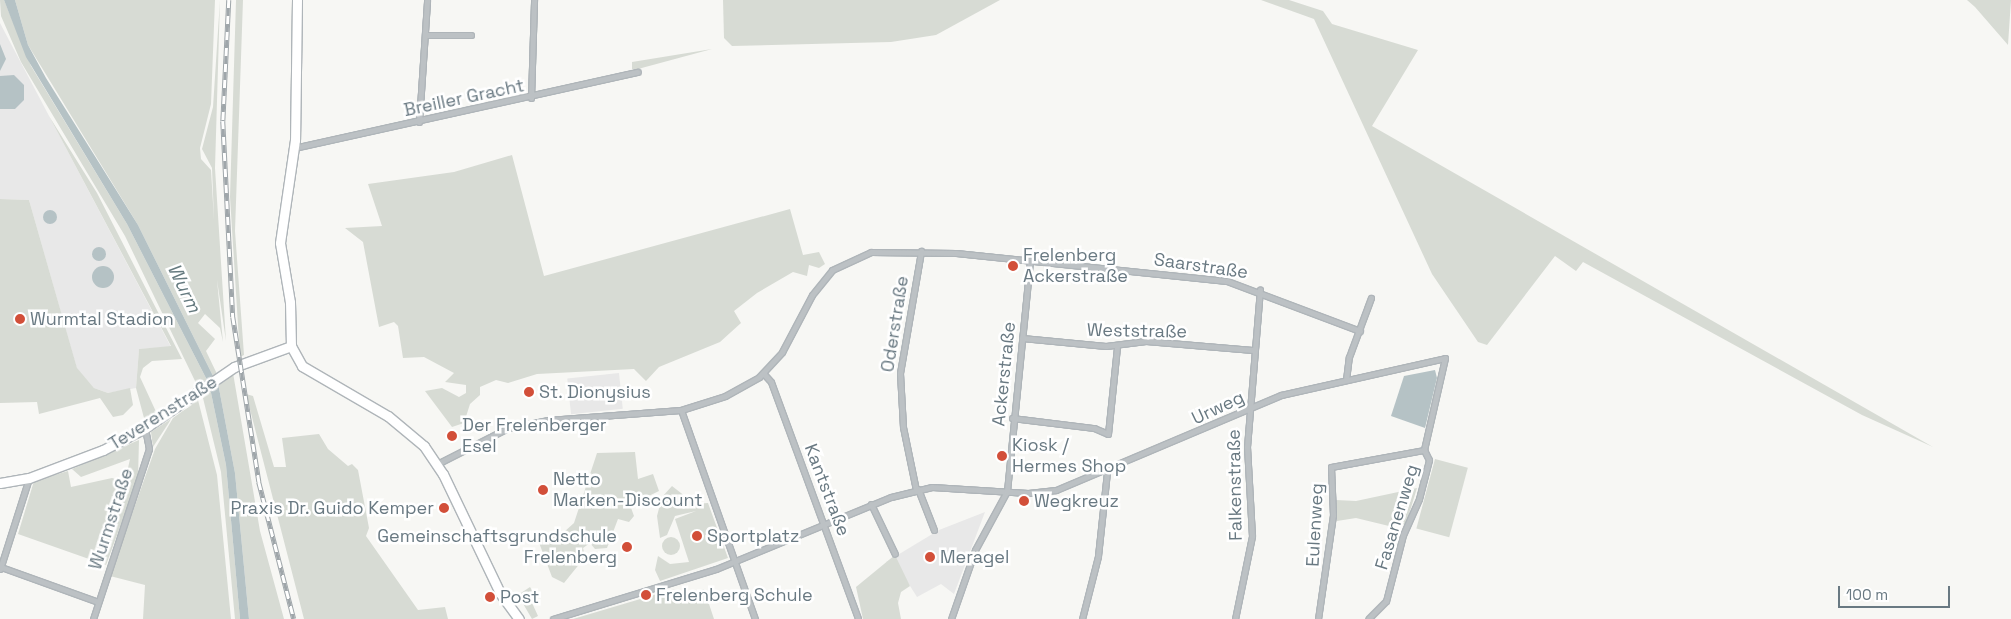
<!DOCTYPE html>
<meta charset="utf-8">
<style>
body{margin:0}
#map{position:relative;width:2011px;height:619px;overflow:hidden;background:#f7f7f4;font-family:"Space Grotesk",sans-serif}
div>[style]{position:absolute}
.built>*{inset:0;background:#e8e8e8;transform-origin:0 0}
.green>*{inset:0;background:#d7dbd4;transform-origin:0 0}
.round{border-radius:50%}
.water>*{inset:0;background:#b5c2c5}
.roads{filter:drop-shadow(1px 0 #afb5b9) drop-shadow(-1px 0 #afb5b9) drop-shadow(0 1px #afb5b9) drop-shadow(0 -1px #afb5b9)}
.street>*{height:5px;margin:-2.5px;padding:0 2.5px;transform-origin:2.5px;border-radius:2.5px;background:#bcc1c4}
.secondary>*{height:9px;margin:-4.5px;padding:0 4.5px;transform-origin:4.5px;border-radius:4.5px;background:#fff}
.rail>*{height:4.5px;margin-top:-2.25px;transform-origin:0;background:repeating-linear-gradient(90deg,#fff 0 8px,#9fa6aa 0 16px);box-sizing:border-box;border-block:1px solid #9fa6aa}
.dots>*{width:14px;height:14px;translate:-50% -50%;box-sizing:border-box;border:2px solid #fff;border-radius:50%}
span{translate:-50% -50%;white-space:nowrap;text-align:center;line-height:1.15;-webkit-text-stroke:5px #fff;paint-order:stroke}
.street-label{font-size:18px;color:#697982}
.poi-label{font-size:18px;color:#697982}
.left{translate:0 -50%;text-align:left}
.right{translate:-100% -50%;text-align:right}
.water-label{font-size:19px;color:#657a7f;font-style:italic}
.scale{position:absolute;left:1838px;top:586px;width:112px;height:22px;box-sizing:border-box;border:2px solid #697982;border-top:0;padding-left:6px;font-size:15px;line-height:18px;white-space:nowrap;color:#697982;-webkit-text-stroke:4px #fff;paint-order:stroke}
</style>
<div id="map">
<div class="built">
<i style="clip-path:polygon(0 23px,171px 347px,139px 349px,136px 388px,108px 393px,94px 388px,77px 369px,29px 200px,0 199px)"></i>
<i style="left:619px;top:373px;width:36px;height:52px;rotate:84deg"></i>
<i style="clip-path:polygon(985px 512px,954px 594px,941px 584px,917px 597px,905px 578px,897px 582px,886px 562px,939px 530px)"></i>
</div>
<div class="green">
<i style="clip-path:polygon(0 0,4px 0,31px 66px,127px 224px,207px 380px,203px 383px,196px 383px,125px 236px,21px 62px,1px 16px)"></i>
<i style="clip-path:polygon(15px 0,215px 0,211px 104px,200px 148px,201px 159px,211px 170px,214px 220px,212px 168px,202px 149px,213px 107px,220px 0,215px 168px,226px 341px,217px 280px,223px 342px,220px 328px,205px 314px,198px 323px,215px 339px,206px 351px,217px 374px,213px 376px,138px 225px,28px 45px)"></i>
<i style="clip-path:polygon(236px 0,243px 0,235px 231px,244px 355px,240px 357px,230px 197px)"></i>
<i style="clip-path:polygon(723px 0,1000px 0,936px 35px,891px 42px,732px 46px,724px 38px)"></i>
<i style="clip-path:polygon(1261px 0,1289px 0,1323px 11px,1332px 24px,1418px 50px,1372px 126px,1933px 447px,1862px 415px,1583px 262px,1576px 271px,1555px 256px,1487px 345px,1478px 342px,1432px 274px,1314px 19px)"></i>
<i style="clip-path:polygon(1967px 0,2011px 0,2008px 45px,1975px 7px)"></i>
<i style="clip-path:polygon(712px 49px,638px 69px,632px 69px,632px 62px)"></i>
<i style="clip-path:polygon(49px 116px,97px 193px,182px 359px,152px 361px,143px 368px,140px 377px,158px 416px,151px 419px,144px 418px,136px 388px,139px 349px,171px 346px)"></i>
<i style="clip-path:polygon(512px 155px,544px 276px,790px 209px,803px 255px,819px 252px,825px 264px,819px 268px,809px 265px,807px 276px,793px 272px,757px 293px,734px 311px,741px 323px,720px 342px,659px 367px,646px 381px,634px 369px,537px 374px,508px 383px,496px 380px,480px 387px,480px 395px,470px 404px,464px 423px,452px 427px,425px 391px,442px 388px,459px 397px,466px 393px,466px 385px,445px 382px,454px 373px,424px 357px,403px 358px,398px 326px,394px 322px,379px 327px,363px 242px,345px 228px,382px 226px,368px 184px,454px 172px)"></i>
<i style="clip-path:polygon(0 199px,29px 200px,77px 368px,94px 388px,108px 393px,130px 388px,133px 405px,123px 415px,113px 417px,100px 398px,39px 414px,37px 402px,0 403px)"></i>
<i style="clip-path:polygon(233px 373px,260px 531px,284px 619px,249px 619px,235px 473px,218px 383px)"></i>
<i style="clip-path:polygon(210px 388px,226px 465px,240px 619px,235px 619px,221px 472px,203px 398px)"></i>
<i style="clip-path:polygon(246px 394px,253px 396px,274px 467px,286px 467px,282px 438px,319px 434px,328px 449px,348px 466px,352px 464px,358px 470px,369px 528px,366px 536px,418px 610px,445px 607px,448px 619px,304px 619px)"></i>
<i style="clip-path:polygon(198px 400px,217px 475px,231px 619px,143px 619px,145px 585px,110px 576px,155px 449px,173px 418px)"></i>
<i style="clip-path:polygon(171px 419px,168px 424px,153px 447px,151px 432px)"></i>
<i style="clip-path:polygon(139px 440px,138px 478px,106px 565px,18px 534px,34px 481px,68px 471px,71px 487px,112px 478px,125px 482px,130px 459px,81px 477px,72px 469px)"></i>
<i style="clip-path:polygon(635px 452px,638px 479px,653px 474px,659px 491px,630px 505px,634px 516px,629px 522px,618px 519px,607px 548px,595px 549px,590px 543px,583px 548px,585px 557px,564px 583px,552px 577px,538px 540px,541px 534px,564px 532px,574px 523px,597px 453px)"></i>
<i style="left:1435px;top:459px;width:34px;height:72px;rotate:15deg"></i>
<i style="clip-path:polygon(672px 486px,695px 504px,708px 503px,728px 558px,660px 581px,655px 570px,658px 556px,670px 564px,689px 562px,675px 519px,696px 511px,675px 516px,667px 535px,660px 538px,657px 516px,662px 497px)"></i>
<i style="clip-path:polygon(1417px 488px,1406px 524px,1389px 526px,1356px 518px,1337px 521px,1336px 500px,1356px 501px)"></i>
<i class="round" style="left:662px;top:537px;width:18px;height:18px"></i>
<i style="clip-path:polygon(895px 555px,910px 586px,901px 592px,898px 603px,901px 619px,863px 619px,856px 587px)"></i>
<i style="clip-path:polygon(530px 587px,533px 592px,528px 594px,538px 616px,532px 619px,518px 595px)"></i>
<i style="clip-path:polygon(674px 589px,677px 598px,704px 589px,714px 619px,573px 619px)"></i>
</div>
<div class="water">
<i style="clip-path:polygon(4px 0,15px 0,28px 45px,46px 78px,138px 225px,213px 376px,207px 380px,127px 224px,26px 57px)"></i>
<i style="clip-path:polygon(0 44px,6px 59px,0 71px)"></i>
<i style="clip-path:polygon(14px 75px,24px 85px,24px 100px,15px 109px,0 109px,0 76px)"></i>
<i class="round" style="left:43px;top:210px;width:14px;height:14px"></i>
<i class="round" style="left:92px;top:247px;width:14px;height:14px"></i>
<i class="round" style="left:92px;top:266px;width:22px;height:22px"></i>
<i style="clip-path:polygon(1435px 370px,1437px 378px,1425px 428px,1391px 416px,1404px 376px)"></i>
<i style="clip-path:polygon(218px 383px,235px 473px,249px 619px,240px 619px,226px 465px,210px 388px)"></i>
</div>
<div class="roads">
<div class="street">
<i style="left:426px;top:35px;width:45px"></i>
<i style="left:531px;top:98px;width:98px;rotate:-88.2deg"></i>
<i style="left:419px;top:122px;width:122px;rotate:-86.2deg"></i>
<i style="left:294px;top:148px;width:352px;rotate:-12.5deg"></i>
<i style="left:1022px;top:338px;width:84px;rotate:5.4deg"></i>
<i style="left:1106px;top:346px;width:40px;rotate:-7.1deg"></i>
<i style="left:1146px;top:341px;width:107px;rotate:4.8deg"></i>
<i style="left:763px;top:373px;width:12px;rotate:48deg"></i>
<i style="left:771px;top:382px;width:252px;rotate:69.8deg"></i>
<i style="left:1346px;top:380px;width:23px;rotate:-83deg"></i>
<i style="left:1349px;top:357px;width:63px;rotate:-69.6deg"></i>
<i style="left:681px;top:410px;width:222px;rotate:70.5deg"></i>
<i style="left:1012px;top:418px;width:83px;rotate:7deg"></i>
<i style="left:1094px;top:428px;width:15px;rotate:23deg"></i>
<i style="left:1108px;top:434px;width:87px;rotate:-84.1deg"></i>
<i style="left:437px;top:464px;width:80px;rotate:-26.9deg"></i>
<i style="left:508px;top:428px;width:41px;rotate:-11.3deg"></i>
<i style="left:548px;top:420px;width:133px;rotate:-4.3deg"></i>
<i style="left:681px;top:410px;width:46px;rotate:-17.7deg"></i>
<i style="left:725px;top:396px;width:39px;rotate:-29deg"></i>
<i style="left:759px;top:377px;width:34px;rotate:-47deg"></i>
<i style="left:782px;top:352px;width:64px;rotate:-62.2deg"></i>
<i style="left:812px;top:295px;width:32px;rotate:-51deg"></i>
<i style="left:832px;top:270px;width:43px;rotate:-24.8deg"></i>
<i style="left:871px;top:252px;width:85px;rotate:0.7deg"></i>
<i style="left:956px;top:253px;width:272px;rotate:5.9deg"></i>
<i style="left:1227px;top:281px;width:142px;rotate:20.6deg"></i>
<i style="left:918px;top:489px;width:44px;rotate:68.7deg"></i>
<i style="left:916px;top:490px;width:64px;rotate:-101.7deg"></i>
<i style="left:903px;top:427px;width:54px;rotate:-93.2deg"></i>
<i style="left:900px;top:373px;width:124px;rotate:-80.2deg"></i>
<i style="left:871px;top:504px;width:55px;rotate:64.4deg"></i>
<i style="left:1px;top:567px;width:103px;rotate:19.8deg"></i>
<i style="left:0;top:569px;width:96px;rotate:-72.3deg"></i>
<i style="left:93px;top:619px;width:179px;rotate:-71.8deg"></i>
<i style="left:149px;top:449px;width:21px;rotate:-101deg"></i>
<i style="left:553px;top:619px;width:170px;rotate:-17.1deg"></i>
<i style="left:716px;top:569px;width:189px;rotate:-22.4deg"></i>
<i style="left:891px;top:497px;width:42px;rotate:-13.7deg"></i>
<i style="left:932px;top:487px;width:96px;rotate:3.6deg"></i>
<i style="left:1028px;top:493px;width:28px;rotate:-6deg"></i>
<i style="left:1056px;top:490px;width:244px;rotate:-22.9deg"></i>
<i style="left:1281px;top:395px;width:168px;rotate:-12.7deg"></i>
<i style="left:1445px;top:358px;width:94px;rotate:102.9deg"></i>
<i style="left:1424px;top:450px;width:11px;rotate:63deg"></i>
<i style="left:1429px;top:460px;width:40px;rotate:104.4deg"></i>
<i style="left:1419px;top:499px;width:39px;rotate:114deg"></i>
<i style="left:1403px;top:535px;width:68px;rotate:104.4deg"></i>
<i style="left:1386px;top:601px;width:25px;rotate:135deg"></i>
<i style="left:951px;top:619px;width:73px;rotate:-70.8deg"></i>
<i style="left:975px;top:550px;width:67px;rotate:-61.5deg"></i>
<i style="left:1007px;top:491px;width:232px;rotate:-84.3deg"></i>
<i style="left:1082px;top:619px;width:65px;rotate:-75.7deg"></i>
<i style="left:1098px;top:556px;width:84px;rotate:-83.9deg"></i>
<i style="left:1235px;top:619px;width:85px;rotate:-78.4deg"></i>
<i style="left:1252px;top:536px;width:89px;rotate:-93.2deg"></i>
<i style="left:1247px;top:447px;width:158px;rotate:-85.3deg"></i>
<i style="left:1318px;top:619px;width:105px;rotate:-81.8deg"></i>
<i style="left:1333px;top:515px;width:48px;rotate:-92.4deg"></i>
<i style="left:1331px;top:467px;width:95px;rotate:-10.4deg"></i>
</div>
<div class="secondary">
<i style="left:297px;top:0;width:140px;rotate:90.8deg"></i>
<i style="left:295px;top:140px;width:104px;rotate:98.3deg"></i>
<i style="left:280px;top:243px;width:60px;rotate:80.4deg"></i>
<i style="left:290px;top:302px;width:44px;rotate:88.7deg"></i>
<i style="left:291px;top:346px;width:23px;rotate:61deg"></i>
<i style="left:302px;top:366px;width:99px;rotate:30.2deg"></i>
<i style="left:388px;top:416px;width:47px;rotate:39.8deg"></i>
<i style="left:424px;top:446px;width:34px;rotate:56deg"></i>
<i style="left:443px;top:474px;width:132px;rotate:64.4deg"></i>
<i style="left:500px;top:593px;width:32px;rotate:54deg"></i>
<i style="left:0;top:483px;width:29px;rotate:-10deg"></i>
<i style="left:29px;top:478px;width:79px;rotate:-20.7deg"></i>
<i style="left:103px;top:450px;width:47px;rotate:-27.6deg"></i>
<i style="left:145px;top:428px;width:108px;rotate:-34.4deg"></i>
<i style="left:234px;top:367px;width:61px;rotate:-20.2deg"></i>
</div>
</div>
<div class="rail">
<i style="left:229px;top:0;width:121px;rotate:92.8deg"></i>
<i style="left:223px;top:121px;width:196px;rotate:87.1deg"></i>
<i style="left:233px;top:317px;width:167px;rotate:81deg"></i>
<i style="left:259px;top:482px;width:141px;rotate:75.7deg"></i>
</div>
<div class="dots">
<i style="left:1013px;top:266px;background:#d24f39"></i>
<i style="left:20px;top:319px;background:#d24f39"></i>
<i style="left:529px;top:392px;background:#d24f39"></i>
<i style="left:452px;top:436px;background:#d24f39"></i>
<i style="left:1002px;top:456px;background:#d24f39"></i>
<i style="left:543px;top:490px;background:#d24f39"></i>
<i style="left:1024px;top:501px;background:#d24f39"></i>
<i style="left:444px;top:508px;background:#d24f39"></i>
<i style="left:697px;top:536px;background:#d24f39"></i>
<i style="left:627px;top:547px;background:#d24f39"></i>
<i style="left:930px;top:557px;background:#d24f39"></i>
<i style="left:646px;top:595px;background:#d24f39"></i>
<i style="left:490px;top:597px;background:#d24f39"></i>
</div>
<div class="street-label">
<span style="left:464px;top:98px;rotate:-12deg">Breiller Gracht</span>
<span style="left:1201px;top:266px;rotate:8deg">Saarstraße</span>
<span style="left:895px;top:324px;rotate:-81deg">Oderstraße</span>
<span style="left:1137px;top:331px;rotate:1deg">Weststraße</span>
<span style="left:1004px;top:374px;rotate:-84deg">Ackerstraße</span>
<span style="left:1218px;top:408px;rotate:-25deg">Urweg</span>
<span style="left:163px;top:413px;rotate:-32deg">Teverenstraße</span>
<span style="left:1235px;top:485px;rotate:-91deg">Falkenstraße</span>
<span style="left:827px;top:490px;rotate:69deg">Kantstraße</span>
<span style="left:1397px;top:517px;rotate:-73deg">Fasanenweg</span>
<span style="left:111px;top:519px;rotate:-72deg">Wurmstraße</span>
<span style="left:1315px;top:525px;rotate:-87deg">Eulenweg</span>
</div>
<div class="poi-label">
<span class="left" style="left:1023px;top:266px">Frelenberg<br>Ackerstraße</span>
<span class="left" style="left:30px;top:319px">Wurmtal Stadion</span>
<span class="left" style="left:539px;top:392px">St. Dionysius</span>
<span class="left" style="left:462px;top:436px">Der Frelenberger<br>Esel</span>
<span class="left" style="left:1012px;top:456px">Kiosk /<br>Hermes Shop</span>
<span class="left" style="left:553px;top:490px">Netto<br>Marken-Discount</span>
<span class="left" style="left:1034px;top:501px">Wegkreuz</span>
<span class="right" style="left:434px;top:508px">Praxis Dr. Guido Kemper</span>
<span class="left" style="left:707px;top:536px">Sportplatz</span>
<span class="right" style="left:617px;top:547px">Gemeinschaftsgrundschule<br>Frelenberg</span>
<span class="left" style="left:940px;top:557px">Meragel</span>
<span class="left" style="left:656px;top:595px">Frelenberg Schule</span>
<span class="left" style="left:500px;top:597px">Post</span>
</div>
<div class="water-label">
<span style="left:184px;top:288px;rotate:64deg">Wurm</span>
</div>
<div class="scale">100 m</div>
</div>
